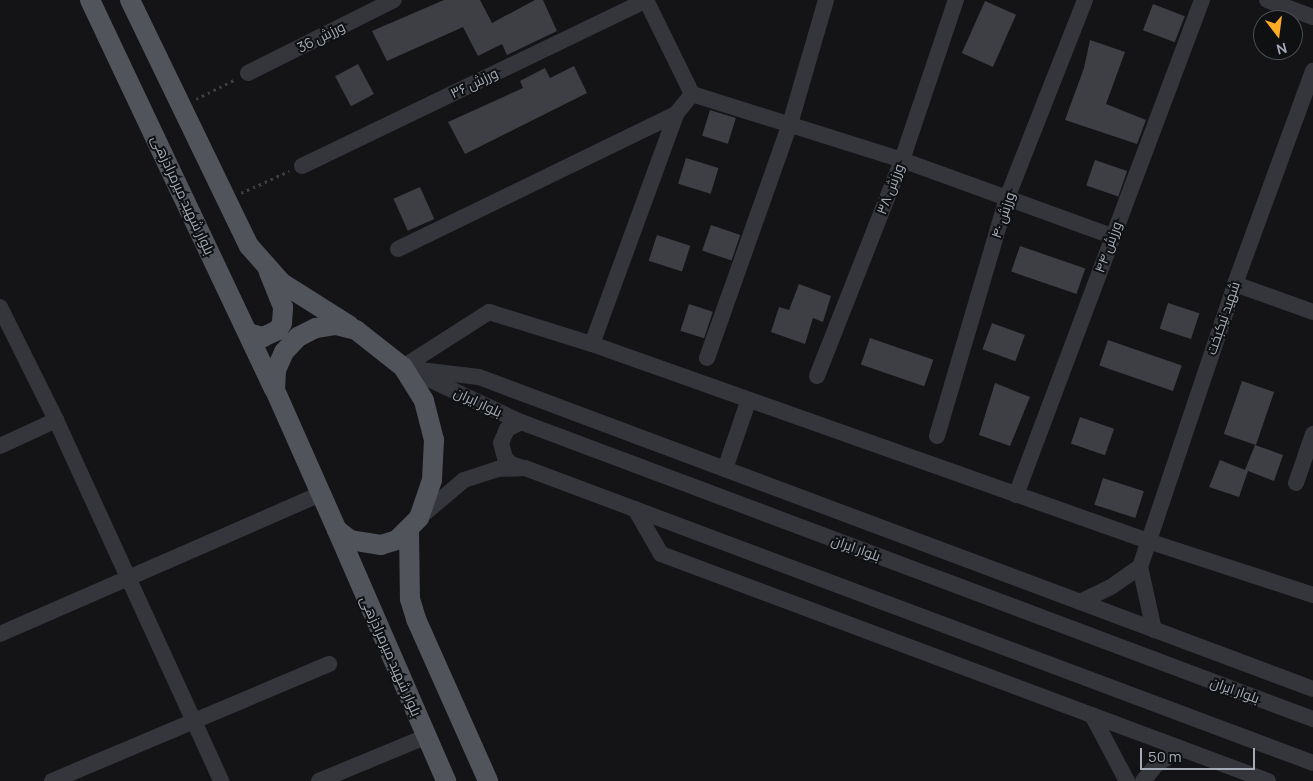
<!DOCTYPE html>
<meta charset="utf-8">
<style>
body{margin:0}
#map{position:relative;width:1313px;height:781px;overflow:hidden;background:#141417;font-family:Manrope,Cairo,sans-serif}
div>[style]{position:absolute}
.building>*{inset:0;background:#3e3f44;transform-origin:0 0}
.path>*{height:2.5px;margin-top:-1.25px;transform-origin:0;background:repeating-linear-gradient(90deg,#3b3e43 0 2.5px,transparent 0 6.5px)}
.minor>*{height:16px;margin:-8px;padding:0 8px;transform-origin:8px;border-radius:8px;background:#35363c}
.major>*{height:20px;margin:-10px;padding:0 10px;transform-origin:10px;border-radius:10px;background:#51545b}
span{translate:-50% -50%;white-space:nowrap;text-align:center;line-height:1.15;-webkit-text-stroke:4px #0f1012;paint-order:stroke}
.street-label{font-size:14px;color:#a5acb8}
.north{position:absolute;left:1253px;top:10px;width:50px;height:50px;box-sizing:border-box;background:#0f1012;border:1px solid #4b4e54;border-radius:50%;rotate:165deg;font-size:14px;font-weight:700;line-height:20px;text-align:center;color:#a5acb8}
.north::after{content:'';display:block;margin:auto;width:18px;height:22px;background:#ffab24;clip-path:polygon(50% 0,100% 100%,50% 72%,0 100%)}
.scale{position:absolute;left:1140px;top:748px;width:115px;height:22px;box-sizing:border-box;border:2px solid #a5acb8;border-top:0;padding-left:6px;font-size:15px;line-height:18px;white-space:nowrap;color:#a5acb8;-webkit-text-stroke:4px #0f1012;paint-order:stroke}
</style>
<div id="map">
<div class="building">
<i style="clip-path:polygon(444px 0,480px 0,492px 23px,535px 0,543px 0,557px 31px,507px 55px,502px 44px,478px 56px,463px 27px,387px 61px,372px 31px)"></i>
<i style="left:985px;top:1px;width:34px;height:57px;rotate:24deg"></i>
<i style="left:1153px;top:4px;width:34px;height:28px;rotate:21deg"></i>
<i style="clip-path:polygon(1090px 40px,1125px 52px,1106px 104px,1146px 120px,1137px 144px,1065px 120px,1084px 68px)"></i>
<i style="left:358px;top:64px;width:34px;height:26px;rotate:62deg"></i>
<i style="clip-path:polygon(574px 66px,587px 93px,465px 154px,448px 122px,523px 88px,520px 81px,545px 68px,550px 78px)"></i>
<i style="left:710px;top:110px;width:27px;height:27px;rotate:17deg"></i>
<i style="left:686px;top:158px;width:34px;height:27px;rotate:17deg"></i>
<i style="left:1095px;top:160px;width:34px;height:27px;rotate:19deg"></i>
<i style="left:420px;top:187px;width:35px;height:29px;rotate:66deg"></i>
<i style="left:711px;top:225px;width:31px;height:27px;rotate:19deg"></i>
<i style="left:657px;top:235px;width:35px;height:27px;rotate:18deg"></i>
<i style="left:1020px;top:246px;width:69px;height:27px;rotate:19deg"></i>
<i style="clip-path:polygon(799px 284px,831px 296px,823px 322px,813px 318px,805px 344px,771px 332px,779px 307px,789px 310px)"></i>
<i style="left:1168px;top:303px;width:33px;height:27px;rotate:18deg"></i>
<i style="left:689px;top:304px;width:25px;height:28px;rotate:18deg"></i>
<i style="left:992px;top:323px;width:35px;height:28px;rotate:20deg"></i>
<i style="left:870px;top:338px;width:67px;height:28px;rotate:19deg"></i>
<i style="left:1108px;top:340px;width:78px;height:27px;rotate:19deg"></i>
<i style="left:1242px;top:381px;width:34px;height:56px;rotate:19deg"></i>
<i style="clip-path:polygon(995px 383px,1030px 397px,1010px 446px,979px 435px)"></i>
<i style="left:1080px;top:417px;width:36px;height:28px;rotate:19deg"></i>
<i style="clip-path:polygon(1255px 445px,1283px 455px,1274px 481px,1248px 471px,1239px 497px,1209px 487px,1220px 460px,1245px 470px)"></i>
<i style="left:1103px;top:478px;width:43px;height:28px;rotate:18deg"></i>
</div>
<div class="path">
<i style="left:196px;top:99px;width:42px;rotate:-26.6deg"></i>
<i style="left:241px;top:193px;width:53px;rotate:-24.6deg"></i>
</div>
<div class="minor">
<i style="left:646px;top:0;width:105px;rotate:63.9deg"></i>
<i style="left:692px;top:94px;width:220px;rotate:17.4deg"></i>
<i style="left:902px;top:160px;width:223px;rotate:19.9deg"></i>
<i style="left:1267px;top:0;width:49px;rotate:20.3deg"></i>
<i style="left:248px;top:73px;width:163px;rotate:-26.6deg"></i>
<i style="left:302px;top:166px;width:383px;rotate:-25.7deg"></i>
<i style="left:398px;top:249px;width:309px;rotate:-25.9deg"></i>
<i style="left:1235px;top:284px;width:83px;rotate:19.7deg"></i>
<i style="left:0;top:307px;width:126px;rotate:63.6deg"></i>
<i style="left:56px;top:420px;width:397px;rotate:65.4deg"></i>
<i style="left:592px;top:344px;width:245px;rotate:-69.9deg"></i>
<i style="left:676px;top:114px;width:26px;rotate:-51deg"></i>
<i style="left:707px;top:358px;width:248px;rotate:-70.5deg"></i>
<i style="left:790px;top:124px;width:129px;rotate:-73.8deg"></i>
<i style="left:403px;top:367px;width:130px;rotate:25deg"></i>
<i style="left:521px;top:422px;width:846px;rotate:20.56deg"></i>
<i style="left:403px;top:367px;width:102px;rotate:-32.6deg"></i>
<i style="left:489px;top:312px;width:108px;rotate:17.3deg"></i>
<i style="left:592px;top:344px;width:590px;rotate:19.51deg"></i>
<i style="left:1148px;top:541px;width:174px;rotate:18.1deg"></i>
<i style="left:420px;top:370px;width:59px;rotate:6.8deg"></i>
<i style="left:479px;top:377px;width:890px;rotate:20.51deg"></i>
<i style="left:817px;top:376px;width:232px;rotate:-68.5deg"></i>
<i style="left:902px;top:160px;width:169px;rotate:-71.4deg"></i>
<i style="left:521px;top:422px;width:16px;rotate:153deg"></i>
<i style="left:507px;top:429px;width:15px;rotate:113deg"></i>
<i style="left:501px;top:443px;width:16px;rotate:75deg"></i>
<i style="left:505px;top:458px;width:8px;rotate:45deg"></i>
<i style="left:511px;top:464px;width:13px;rotate:18deg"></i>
<i style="left:937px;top:436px;width:248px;rotate:-73.6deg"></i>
<i style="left:1007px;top:198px;width:213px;rotate:-68.5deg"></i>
<i style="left:0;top:446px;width:62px;rotate:-24.9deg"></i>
<i style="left:725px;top:469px;width:71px;rotate:-71.1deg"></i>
<i style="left:1296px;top:483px;width:52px;rotate:-70.9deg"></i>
<i style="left:1016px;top:495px;width:529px;rotate:-69.41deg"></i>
<i style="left:635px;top:509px;width:52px;rotate:60deg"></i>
<i style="left:661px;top:554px;width:648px;rotate:20.5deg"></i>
<i style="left:419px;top:518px;width:59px;rotate:-40.2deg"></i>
<i style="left:464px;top:480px;width:36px;rotate:-18deg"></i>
<i style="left:498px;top:469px;width:27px;rotate:-2deg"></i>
<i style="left:525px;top:468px;width:841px;rotate:20.52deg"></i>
<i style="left:1080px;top:602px;width:34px;rotate:-26deg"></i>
<i style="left:1111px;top:587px;width:35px;rotate:-35deg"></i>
<i style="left:1154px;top:630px;width:65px;rotate:-102.5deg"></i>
<i style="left:1140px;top:567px;width:299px;rotate:-71.4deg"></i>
<i style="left:1235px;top:284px;width:227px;rotate:-69.9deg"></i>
<i style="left:0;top:634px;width:350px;rotate:-23.6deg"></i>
<i style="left:1092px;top:715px;width:75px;rotate:62.1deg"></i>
<i style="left:52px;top:781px;width:301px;rotate:-22.9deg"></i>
<i style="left:319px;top:781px;width:117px;rotate:-22.6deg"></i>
<i style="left:1143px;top:781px;width:22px;rotate:-51deg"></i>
<i style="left:1157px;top:764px;width:29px;rotate:-31deg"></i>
</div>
<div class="major">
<i style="left:90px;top:0;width:430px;rotate:64.7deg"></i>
<i style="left:130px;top:0;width:273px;rotate:64.2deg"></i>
<i style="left:249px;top:246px;width:50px;rotate:48.3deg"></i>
<i style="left:282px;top:283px;width:80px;rotate:32.3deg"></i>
<i style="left:336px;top:325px;width:21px;rotate:14deg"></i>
<i style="left:356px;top:330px;width:60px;rotate:38.2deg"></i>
<i style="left:403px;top:367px;width:40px;rotate:58deg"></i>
<i style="left:424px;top:401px;width:40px;rotate:75.6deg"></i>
<i style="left:434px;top:440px;width:40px;rotate:92.9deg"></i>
<i style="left:432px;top:480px;width:40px;rotate:108.9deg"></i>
<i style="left:419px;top:518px;width:31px;rotate:135deg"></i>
<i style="left:397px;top:540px;width:17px;rotate:163deg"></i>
<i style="left:381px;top:545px;width:31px;rotate:-171deg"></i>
<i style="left:350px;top:540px;width:16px;rotate:-142deg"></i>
<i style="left:337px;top:530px;width:153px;rotate:-113.9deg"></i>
<i style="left:275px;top:390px;width:20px;rotate:-87deg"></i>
<i style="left:276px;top:370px;width:20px;rotate:-66deg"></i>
<i style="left:284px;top:352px;width:21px;rotate:-47deg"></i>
<i style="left:298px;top:337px;width:20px;rotate:-27deg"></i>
<i style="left:316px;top:328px;width:20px;rotate:-9deg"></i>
<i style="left:248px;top:333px;width:16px;rotate:15deg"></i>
<i style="left:263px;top:337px;width:17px;rotate:-25deg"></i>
<i style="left:278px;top:330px;width:8px;rotate:-60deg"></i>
<i style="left:282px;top:323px;width:16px;rotate:-86deg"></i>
<i style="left:283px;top:307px;width:38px;rotate:-112deg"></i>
<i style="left:337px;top:530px;width:274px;rotate:66.5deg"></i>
<i style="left:409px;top:530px;width:69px;rotate:89.2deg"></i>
<i style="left:410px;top:599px;width:21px;rotate:73deg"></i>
<i style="left:416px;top:619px;width:177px;rotate:66deg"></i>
</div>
<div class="street-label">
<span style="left:321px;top:37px;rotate:-27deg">ورزش 36</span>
<span style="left:474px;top:83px;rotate:-26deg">ورزش ۳۶</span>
<span style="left:890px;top:189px;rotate:-69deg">ورزش ۳۸</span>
<span style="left:183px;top:195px;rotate:65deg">بلوار شهید میرمرادزهی</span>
<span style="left:1003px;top:215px;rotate:-72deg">ورزش ۴۰</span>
<span style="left:1108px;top:247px;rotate:-70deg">ورزش ۴۴</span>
<span style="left:1223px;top:318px;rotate:-71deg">شهید نیکبخت</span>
<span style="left:478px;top:402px;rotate:25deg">بلوار ایران</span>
<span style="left:856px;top:548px;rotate:20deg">بلوار ایران</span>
<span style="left:391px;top:656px;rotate:66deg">بلوار شهید میرمرادزهی</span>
<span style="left:1235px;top:690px;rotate:20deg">بلوار ایران</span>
</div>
<div class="north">N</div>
<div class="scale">50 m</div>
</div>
